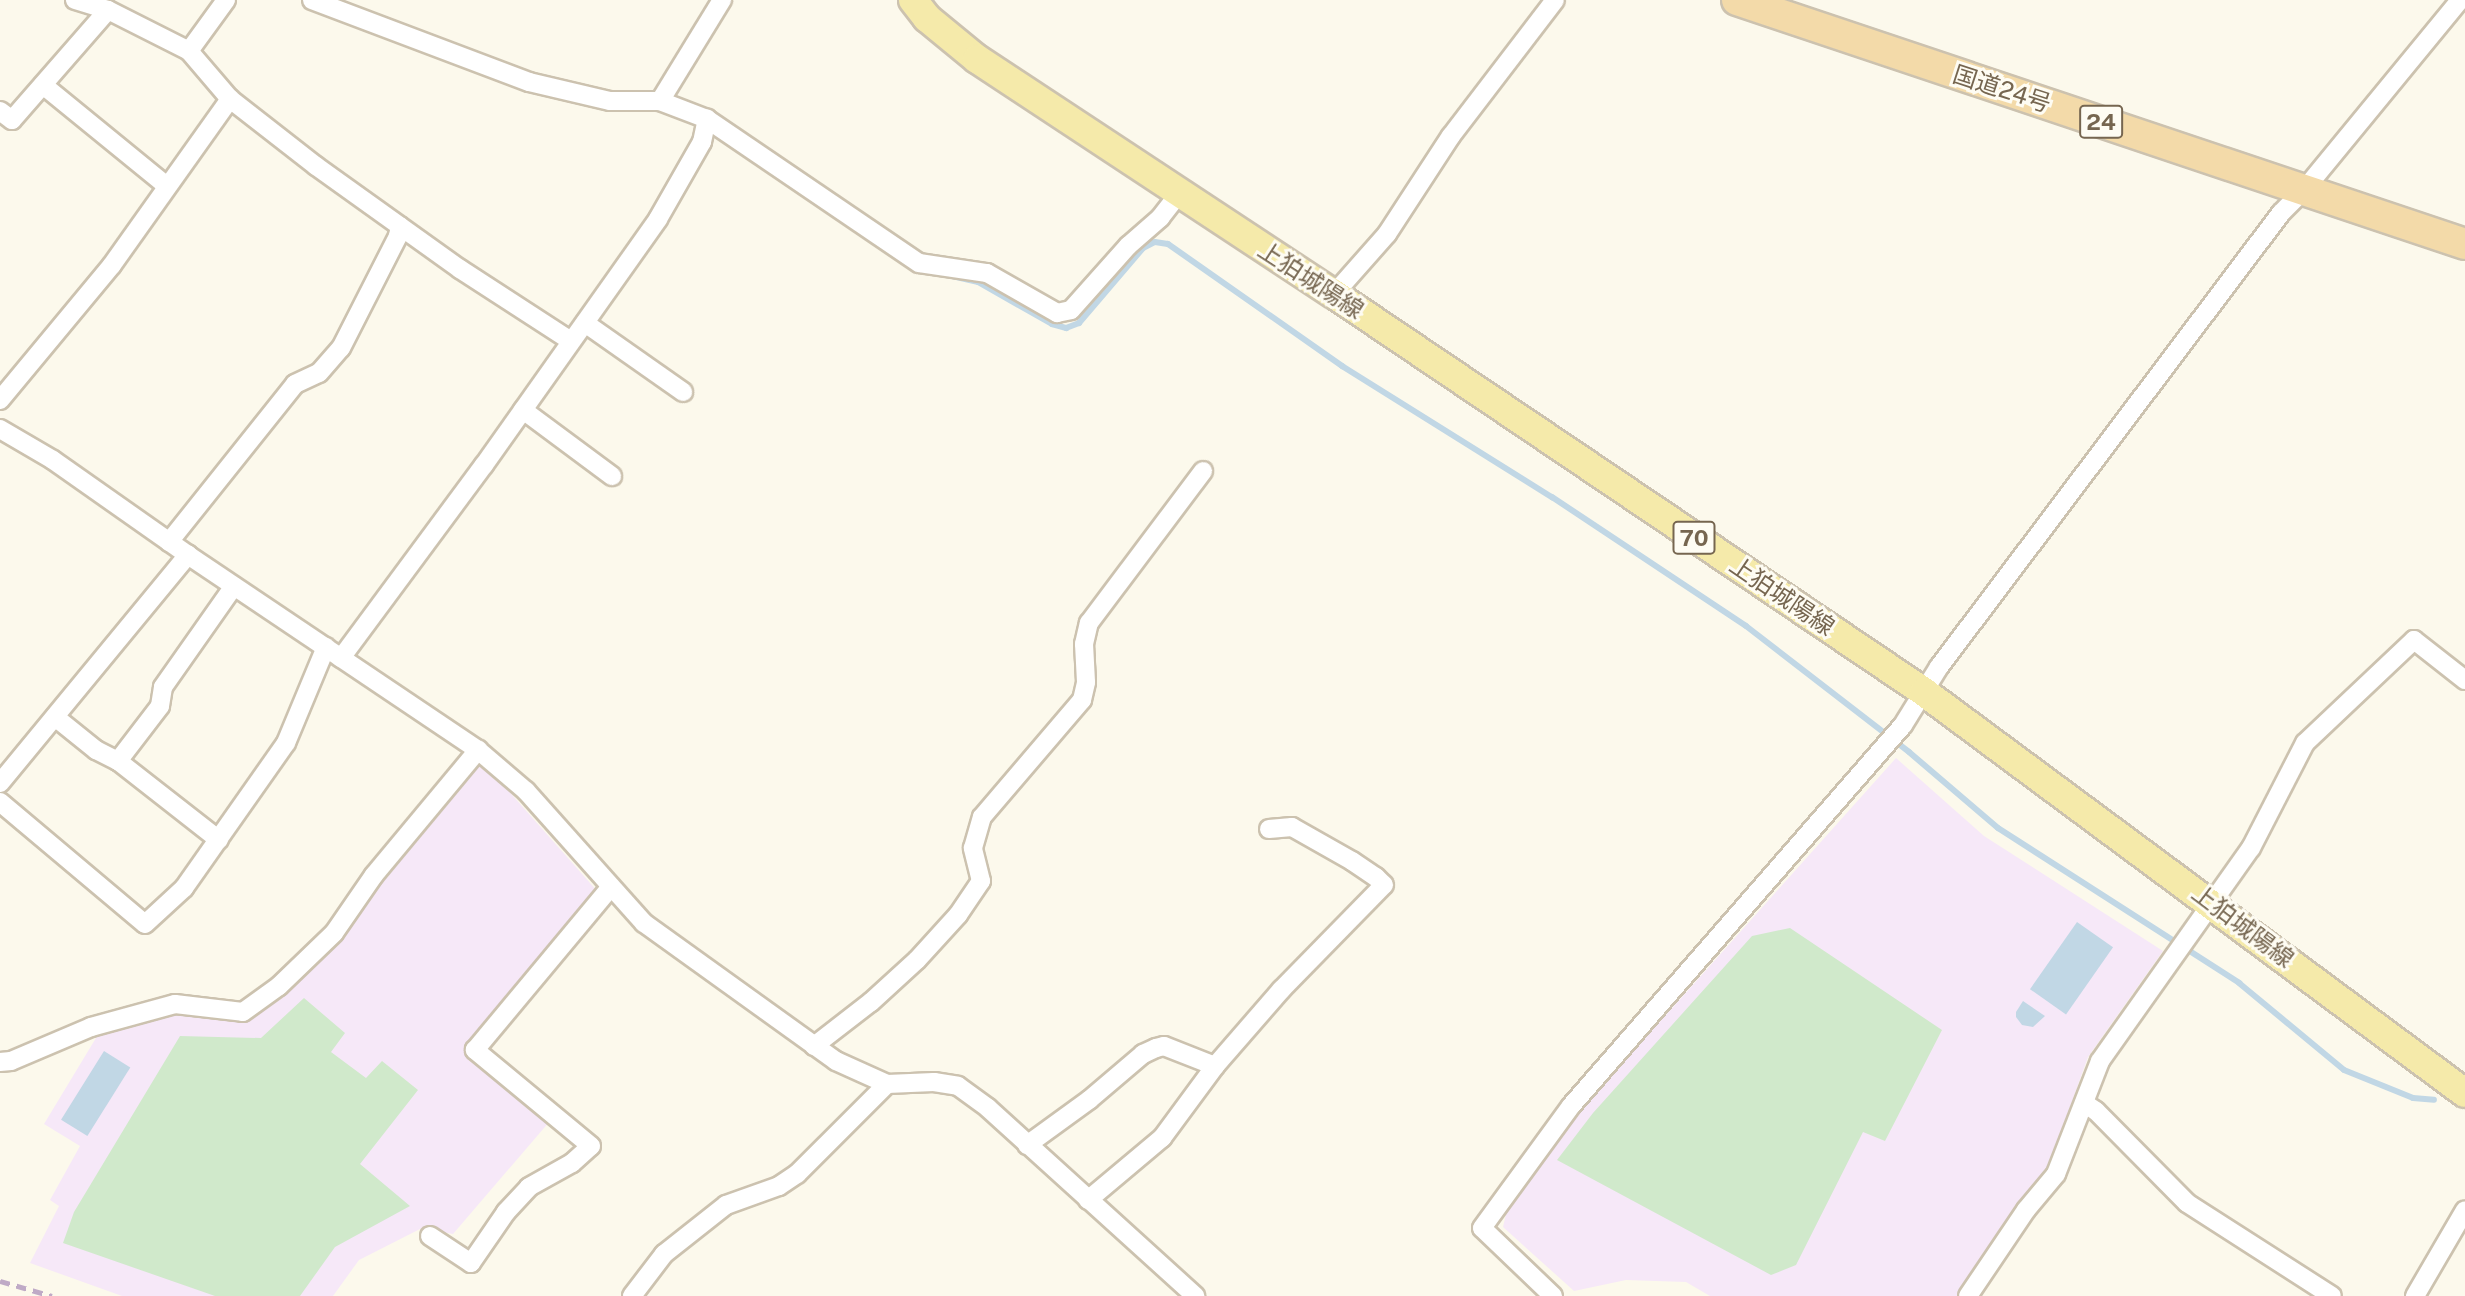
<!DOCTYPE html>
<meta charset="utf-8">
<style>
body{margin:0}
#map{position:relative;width:2465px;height:1296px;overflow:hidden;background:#fcf9ec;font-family:"Public Sans","Noto Sans JP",sans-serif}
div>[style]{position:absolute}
.education>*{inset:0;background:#f6e8f8}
.green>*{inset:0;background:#d0e9cb}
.water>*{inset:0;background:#c1d7e5;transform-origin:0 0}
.stream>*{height:6px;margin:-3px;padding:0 3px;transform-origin:3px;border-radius:3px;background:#c1d7e5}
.roads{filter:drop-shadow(2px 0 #ccc2af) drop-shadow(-2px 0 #ccc2af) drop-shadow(0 2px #ccc2af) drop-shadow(0 -2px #ccc2af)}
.minor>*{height:18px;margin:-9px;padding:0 9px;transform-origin:9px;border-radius:9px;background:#fff}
.primary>*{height:28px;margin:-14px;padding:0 14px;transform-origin:14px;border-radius:14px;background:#f5eaaa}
.trunk>*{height:30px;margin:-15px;padding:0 15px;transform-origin:15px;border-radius:15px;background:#f3daa9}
.rail>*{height:5px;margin-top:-2.5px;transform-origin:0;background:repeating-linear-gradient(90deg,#bfaac6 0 10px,transparent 0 17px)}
span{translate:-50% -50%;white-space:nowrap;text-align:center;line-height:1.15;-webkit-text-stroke:6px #fefcf3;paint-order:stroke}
.shield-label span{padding:2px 5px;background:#fefcf3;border:2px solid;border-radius:5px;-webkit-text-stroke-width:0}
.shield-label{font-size:23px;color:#766650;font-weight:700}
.street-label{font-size:24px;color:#766650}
</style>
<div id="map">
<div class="education">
<i style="clip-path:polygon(1896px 758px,1984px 836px,2163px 951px,2088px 1057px,2046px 1174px,1960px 1296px,1710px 1296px,1686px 1282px,1626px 1280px,1574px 1291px,1503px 1227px,1507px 1210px,1580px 1111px)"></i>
<i style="clip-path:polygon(476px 763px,498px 779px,598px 892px,597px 897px,466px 1050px,550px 1121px,453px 1234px,422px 1228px,359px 1260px,333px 1296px,122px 1296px,30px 1263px,59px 1206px,50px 1200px,80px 1146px,44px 1124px,99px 1033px,160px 1010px,258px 1011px,327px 950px)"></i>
</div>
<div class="green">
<i style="clip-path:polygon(1790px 928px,1942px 1030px,1885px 1141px,1863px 1132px,1796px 1265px,1771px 1275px,1557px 1160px,1593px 1113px,1752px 936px)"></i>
<i style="clip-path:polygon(304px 998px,345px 1033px,331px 1052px,366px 1078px,382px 1061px,418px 1090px,360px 1164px,410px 1206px,335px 1247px,300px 1296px,215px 1296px,63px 1243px,74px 1212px,180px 1036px,261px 1038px)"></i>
</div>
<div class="water">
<i style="left:2077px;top:922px;width:44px;height:82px;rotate:35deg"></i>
<i style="clip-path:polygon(2023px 1001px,2045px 1016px,2033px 1027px,2022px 1025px,2016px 1017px,2016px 1012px)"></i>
<i style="left:104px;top:1051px;width:31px;height:81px;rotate:32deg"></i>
</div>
<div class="stream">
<i style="left:952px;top:276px;width:27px;rotate:13deg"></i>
<i style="left:978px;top:282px;width:85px;rotate:29.6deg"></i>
<i style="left:1052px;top:324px;width:15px;rotate:16deg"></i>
<i style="left:1066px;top:328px;width:14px;rotate:-21deg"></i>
<i style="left:1079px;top:323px;width:99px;rotate:-49.5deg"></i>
<i style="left:1143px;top:248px;width:13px;rotate:-27deg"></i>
<i style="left:1155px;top:242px;width:13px;rotate:9deg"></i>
<i style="left:1168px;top:244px;width:213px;rotate:35deg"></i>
<i style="left:1342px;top:366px;width:248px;rotate:32deg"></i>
<i style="left:1552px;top:497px;width:233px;rotate:33.6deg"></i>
<i style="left:1746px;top:626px;width:206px;rotate:37.7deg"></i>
<i style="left:1909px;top:752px;width:117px;rotate:40.5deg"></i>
<i style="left:1998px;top:828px;width:287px;rotate:32.7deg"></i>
<i style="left:2239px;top:983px;width:136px;rotate:39.6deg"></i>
<i style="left:2344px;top:1070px;width:74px;rotate:22.1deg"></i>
<i style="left:2413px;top:1098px;width:21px;rotate:5deg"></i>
</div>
<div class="roads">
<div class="minor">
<i style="left:75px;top:0;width:34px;rotate:17deg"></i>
<i style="left:108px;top:10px;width:91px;rotate:26.8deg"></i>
<i style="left:189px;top:51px;width:63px;rotate:49.5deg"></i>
<i style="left:230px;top:99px;width:109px;rotate:37.9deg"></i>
<i style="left:316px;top:166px;width:177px;rotate:35.6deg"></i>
<i style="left:460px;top:269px;width:132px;rotate:33deg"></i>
<i style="left:312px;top:0;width:232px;rotate:20.7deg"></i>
<i style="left:529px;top:82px;width:83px;rotate:13.2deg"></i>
<i style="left:610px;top:101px;width:50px"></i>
<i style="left:660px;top:101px;width:50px;rotate:21deg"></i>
<i style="left:707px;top:119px;width:256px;rotate:34.2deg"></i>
<i style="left:919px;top:263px;width:69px;rotate:8.4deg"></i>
<i style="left:987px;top:273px;width:81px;rotate:29.7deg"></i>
<i style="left:1057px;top:313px;width:14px;rotate:-12deg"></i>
<i style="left:1071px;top:310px;width:86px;rotate:-48.3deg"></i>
<i style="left:1128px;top:246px;width:43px;rotate:-41.2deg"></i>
<i style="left:1160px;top:218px;width:31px;rotate:-52deg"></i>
<i style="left:189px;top:51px;width:63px;rotate:-54deg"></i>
<i style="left:43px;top:85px;width:160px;rotate:39.2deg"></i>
<i style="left:660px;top:101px;width:119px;rotate:-58.5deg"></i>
<i style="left:0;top:111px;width:15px;rotate:37deg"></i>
<i style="left:12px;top:120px;width:146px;rotate:-48.9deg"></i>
<i style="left:1334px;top:294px;width:80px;rotate:-48.5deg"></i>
<i style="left:1387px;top:234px;width:117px;rotate:-56.9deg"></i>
<i style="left:1451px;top:136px;width:171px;rotate:-52.6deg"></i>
<i style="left:585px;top:323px;width:120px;rotate:35.1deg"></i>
<i style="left:0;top:400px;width:175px;rotate:-50.3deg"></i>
<i style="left:112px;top:265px;width:204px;rotate:-54.6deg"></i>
<i style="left:523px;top:410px;width:111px;rotate:36.6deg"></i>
<i style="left:0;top:429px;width:61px;rotate:30.3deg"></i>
<i style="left:53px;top:460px;width:165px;rotate:35.1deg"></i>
<i style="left:188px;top:555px;width:349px;rotate:33.9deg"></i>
<i style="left:478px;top:750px;width:63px;rotate:40.5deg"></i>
<i style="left:526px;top:791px;width:177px;rotate:48.2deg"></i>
<i style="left:644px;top:923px;width:236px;rotate:35.7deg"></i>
<i style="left:836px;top:1061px;width:56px;rotate:24.3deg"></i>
<i style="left:887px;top:1084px;width:47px;rotate:-2.4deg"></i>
<i style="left:934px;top:1082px;width:24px;rotate:9deg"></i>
<i style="left:958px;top:1086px;width:37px;rotate:36deg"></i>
<i style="left:988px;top:1108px;width:280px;rotate:42.2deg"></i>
<i style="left:169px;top:542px;width:202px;rotate:-51.4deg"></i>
<i style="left:295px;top:384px;width:26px;rotate:-25deg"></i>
<i style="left:319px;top:373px;width:33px;rotate:-49deg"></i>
<i style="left:341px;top:348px;width:126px;rotate:-63deg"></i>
<i style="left:398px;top:236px;width:10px;rotate:-79deg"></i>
<i style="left:341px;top:658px;width:240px;rotate:-53.5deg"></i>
<i style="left:484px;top:465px;width:301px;rotate:-54.7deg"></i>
<i style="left:658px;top:219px;width:89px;rotate:-60.3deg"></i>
<i style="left:702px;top:142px;width:24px;rotate:-78deg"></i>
<i style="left:55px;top:717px;width:53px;rotate:38.8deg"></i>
<i style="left:96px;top:750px;width:25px;rotate:27deg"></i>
<i style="left:118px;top:761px;width:128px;rotate:38deg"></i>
<i style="left:118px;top:761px;width:69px;rotate:-52.6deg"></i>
<i style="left:160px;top:706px;width:19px;rotate:-81deg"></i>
<i style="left:163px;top:687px;width:123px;rotate:-54.9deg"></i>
<i style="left:0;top:783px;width:296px;rotate:-50.5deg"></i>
<i style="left:0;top:802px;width:189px;rotate:40.1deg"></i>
<i style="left:145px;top:924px;width:53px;rotate:-42.7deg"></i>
<i style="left:184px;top:888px;width:177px;rotate:-54.9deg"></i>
<i style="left:286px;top:743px;width:104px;rotate:-67.4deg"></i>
<i style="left:1269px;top:829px;width:23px;rotate:-5deg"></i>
<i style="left:1292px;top:827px;width:69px;rotate:29.5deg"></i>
<i style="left:1352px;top:861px;width:29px;rotate:34deg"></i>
<i style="left:1376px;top:877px;width:11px;rotate:45deg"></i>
<i style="left:814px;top:1046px;width:72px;rotate:-37.7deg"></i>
<i style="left:871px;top:1002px;width:62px;rotate:-42.4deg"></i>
<i style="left:917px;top:960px;width:61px;rotate:-47.7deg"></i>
<i style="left:958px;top:915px;width:41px;rotate:-55.9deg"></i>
<i style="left:981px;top:881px;width:34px;rotate:-104deg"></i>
<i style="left:973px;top:848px;width:32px;rotate:-74deg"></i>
<i style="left:982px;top:817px;width:154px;rotate:-49.5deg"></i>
<i style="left:1082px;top:700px;width:18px;rotate:-77deg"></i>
<i style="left:1086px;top:682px;width:38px;rotate:-93deg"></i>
<i style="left:1084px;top:644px;width:22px;rotate:-77deg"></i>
<i style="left:1089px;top:623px;width:190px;rotate:-53.1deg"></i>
<i style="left:0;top:1062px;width:11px;rotate:-5deg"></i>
<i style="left:11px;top:1061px;width:87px;rotate:-23deg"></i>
<i style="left:91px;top:1027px;width:87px;rotate:-15.3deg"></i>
<i style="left:175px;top:1004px;width:68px;rotate:6.7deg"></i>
<i style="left:243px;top:1012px;width:44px;rotate:-35.8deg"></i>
<i style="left:279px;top:986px;width:76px;rotate:-43.9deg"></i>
<i style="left:334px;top:933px;width:70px;rotate:-55.4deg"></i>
<i style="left:374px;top:875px;width:163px;rotate:-50.2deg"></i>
<i style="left:2084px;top:1103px;width:14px;rotate:34deg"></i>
<i style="left:2096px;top:1111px;width:129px;rotate:45.3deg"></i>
<i style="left:2187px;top:1203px;width:172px;rotate:32.7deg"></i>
<i style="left:1027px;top:1145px;width:77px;rotate:-36deg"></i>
<i style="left:1089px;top:1100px;width:71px;rotate:-40.4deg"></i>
<i style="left:1143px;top:1054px;width:14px;rotate:-25deg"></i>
<i style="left:1156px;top:1048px;width:8px;rotate:-14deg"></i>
<i style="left:1164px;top:1046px;width:55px;rotate:21.4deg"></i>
<i style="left:1088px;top:1200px;width:97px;rotate:-40deg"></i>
<i style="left:1162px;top:1138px;width:89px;rotate:-53.6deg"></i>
<i style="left:1215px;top:1066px;width:101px;rotate:-49deg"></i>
<i style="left:1281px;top:990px;width:147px;rotate:-45.6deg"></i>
<i style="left:430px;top:1236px;width:49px;rotate:33.4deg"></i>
<i style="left:471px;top:1263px;width:62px;rotate:-55.5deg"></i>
<i style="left:506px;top:1212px;width:34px;rotate:-47deg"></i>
<i style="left:529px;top:1187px;width:49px;rotate:-29.2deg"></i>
<i style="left:572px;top:1163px;width:25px;rotate:-42deg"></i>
<i style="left:591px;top:1146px;width:151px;rotate:-140.4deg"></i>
<i style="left:475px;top:1050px;width:212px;rotate:-50.2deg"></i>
<i style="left:632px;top:1296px;width:53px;rotate:-52.7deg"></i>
<i style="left:664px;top:1254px;width:79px;rotate:-38.3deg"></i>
<i style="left:726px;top:1205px;width:56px;rotate:-19.7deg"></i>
<i style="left:779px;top:1186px;width:22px;rotate:-34deg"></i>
<i style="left:797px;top:1174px;width:127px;rotate:-45deg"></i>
<i style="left:1553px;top:1296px;width:98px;rotate:-136.2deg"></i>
<i style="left:1482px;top:1228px;width:151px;rotate:-53.9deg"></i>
<i style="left:1571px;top:1106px;width:505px;rotate:-48.93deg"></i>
<i style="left:1903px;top:725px;width:68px;rotate:-58.2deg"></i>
<i style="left:1939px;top:667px;width:568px;rotate:-53.01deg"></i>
<i style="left:2281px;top:213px;width:33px;rotate:-45deg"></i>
<i style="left:2304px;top:190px;width:246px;rotate:-50.6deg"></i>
<i style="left:1968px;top:1296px;width:104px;rotate:-56deg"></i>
<i style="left:2026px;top:1210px;width:47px;rotate:-50.2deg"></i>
<i style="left:2056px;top:1174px;width:121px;rotate:-68.7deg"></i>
<i style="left:2100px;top:1061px;width:261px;rotate:-54.7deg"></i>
<i style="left:2251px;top:848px;width:118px;rotate:-62.8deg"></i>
<i style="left:2305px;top:743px;width:150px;rotate:-43.4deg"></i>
<i style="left:2414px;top:640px;width:65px;rotate:38.1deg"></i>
<i style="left:2415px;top:1296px;width:99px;rotate:-59.8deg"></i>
</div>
<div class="primary">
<i style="left:913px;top:0;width:23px;rotate:52deg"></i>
<i style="left:927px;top:18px;width:65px;rotate:39.4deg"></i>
<i style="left:977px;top:59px;width:427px;rotate:33.4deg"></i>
<i style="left:1334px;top:294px;width:712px;rotate:34deg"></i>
<i style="left:1924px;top:692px;width:673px;rotate:36.55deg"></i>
</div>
<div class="trunk">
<i style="left:1737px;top:0;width:768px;rotate:18.53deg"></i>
</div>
</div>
<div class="rail">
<i style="left:0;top:1281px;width:54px;rotate:16.1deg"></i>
</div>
<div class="shield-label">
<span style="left:2101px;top:122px">24</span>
<span style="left:1694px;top:538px">70</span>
</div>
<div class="street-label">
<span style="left:2002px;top:89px;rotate:18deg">国道24号</span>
<span style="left:1311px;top:280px;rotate:33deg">上狛城陽線</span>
<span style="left:1782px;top:596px;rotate:34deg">上狛城陽線</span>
<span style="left:2243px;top:926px;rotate:37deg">上狛城陽線</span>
</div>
</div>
